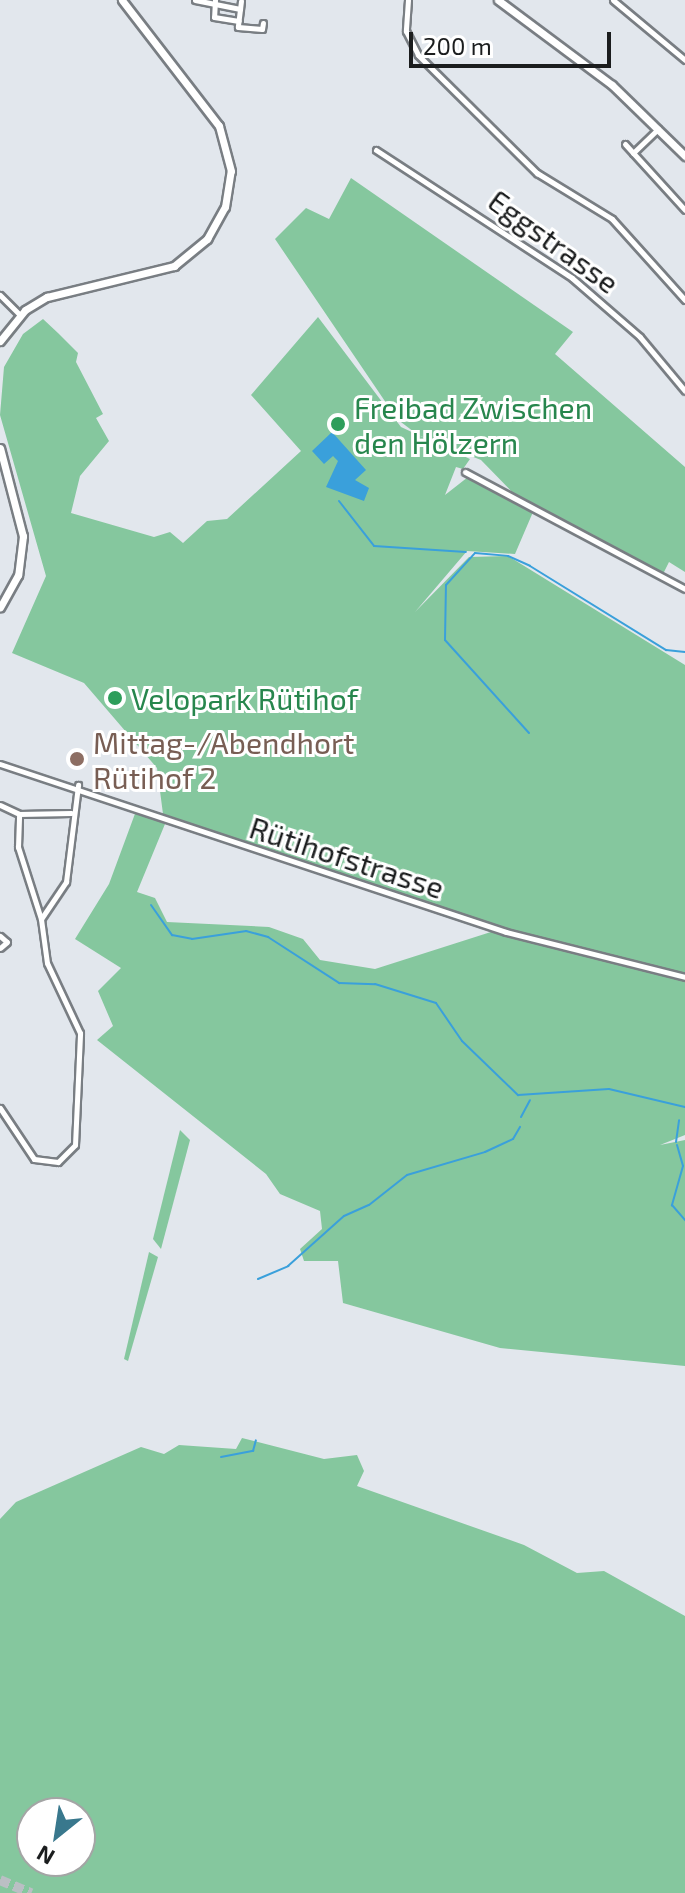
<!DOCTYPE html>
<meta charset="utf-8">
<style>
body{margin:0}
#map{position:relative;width:685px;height:1893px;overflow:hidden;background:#e2e7ed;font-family:"Exo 2",sans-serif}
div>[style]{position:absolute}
.green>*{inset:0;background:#85c79e}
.water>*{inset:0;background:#3aa0db}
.stream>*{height:2px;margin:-1px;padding:0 1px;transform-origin:1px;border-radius:1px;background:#3aa0db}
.motorway-tunnel>*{height:10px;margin-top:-5px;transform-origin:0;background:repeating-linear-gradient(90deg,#babfc4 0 10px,transparent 0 15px)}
.roads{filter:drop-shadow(2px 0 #797e83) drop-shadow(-2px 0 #797e83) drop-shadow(0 2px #797e83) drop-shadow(0 -2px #797e83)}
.minor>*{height:5px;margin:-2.5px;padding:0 2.5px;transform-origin:2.5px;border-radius:2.5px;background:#fff}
.secondary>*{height:7px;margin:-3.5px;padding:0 3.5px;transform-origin:3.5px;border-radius:3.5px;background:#fff}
.dots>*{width:22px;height:22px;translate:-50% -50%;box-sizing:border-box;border:4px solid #fff;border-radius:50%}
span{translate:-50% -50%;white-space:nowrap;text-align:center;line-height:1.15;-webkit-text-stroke:6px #fff;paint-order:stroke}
.street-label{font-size:30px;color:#1b1d1e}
.leisure-label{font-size:30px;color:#27864d}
.left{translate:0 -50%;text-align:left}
.education-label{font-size:30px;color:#785e54}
.north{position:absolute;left:16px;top:1797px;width:80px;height:80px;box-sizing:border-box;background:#fff;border:2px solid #a4a5a5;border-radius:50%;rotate:210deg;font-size:22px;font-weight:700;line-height:32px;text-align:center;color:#1b1d1e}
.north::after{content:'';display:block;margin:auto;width:28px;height:36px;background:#39788d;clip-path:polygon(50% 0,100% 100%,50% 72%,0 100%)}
.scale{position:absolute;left:409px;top:32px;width:202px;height:36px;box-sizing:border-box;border:4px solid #1b1d1e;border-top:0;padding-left:10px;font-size:24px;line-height:28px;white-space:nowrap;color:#1b1d1e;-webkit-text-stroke:6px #fff;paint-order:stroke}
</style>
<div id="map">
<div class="green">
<i style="clip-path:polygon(351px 178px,573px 332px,555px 354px,685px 467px,685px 572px,669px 562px,662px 576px,519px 499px,481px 460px,418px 435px,397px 419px,275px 239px,306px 208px,329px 219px)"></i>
<i style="clip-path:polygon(318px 317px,401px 427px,470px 459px,463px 469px,456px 467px,445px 495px,468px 477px,533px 512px,515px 554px,467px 551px,415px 612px,469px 557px,508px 556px,685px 665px,685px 1135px,660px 1145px,685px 1140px,685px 1366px,500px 1348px,343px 1303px,338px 1261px,304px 1261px,300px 1249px,322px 1229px,320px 1211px,280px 1194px,266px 1174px,97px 1040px,113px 1026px,98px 991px,121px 968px,75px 939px,109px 884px,136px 811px,165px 824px,137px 892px,155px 898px,167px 922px,269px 927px,303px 939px,320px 960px,375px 969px,494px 931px,163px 814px,157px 768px,84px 683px,12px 653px,46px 576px,0 415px,4px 367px,23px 334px,43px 319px,58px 333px,78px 353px,76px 362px,103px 414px,96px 418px,109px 441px,80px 476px,71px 513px,154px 537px,170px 532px,183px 543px,207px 521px,227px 519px,301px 451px,251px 395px)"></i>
<i style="clip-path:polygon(180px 1130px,190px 1140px,161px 1249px,153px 1239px)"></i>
<i style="clip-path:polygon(149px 1252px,158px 1257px,128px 1361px,124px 1359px)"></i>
<i style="clip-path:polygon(evenodd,242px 1438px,324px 1459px,357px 1455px,364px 1471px,357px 1486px,524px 1545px,577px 1573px,604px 1571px,685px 1616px,685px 1893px,0 1893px,0 1519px,16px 1502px,141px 1447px,164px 1454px,179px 1445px,236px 1449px,242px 1438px,32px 1813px,80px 1813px,80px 1861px,32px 1861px,32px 1813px)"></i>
</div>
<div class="water">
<i style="clip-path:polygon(332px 432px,366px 470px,355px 480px,369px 488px,364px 501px,326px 487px,338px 461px,333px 456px,324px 464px,312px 451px)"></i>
</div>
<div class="stream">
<i style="left:339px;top:501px;width:57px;rotate:52.1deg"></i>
<i style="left:374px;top:546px;width:92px;rotate:3.7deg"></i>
<i style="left:529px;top:733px;width:125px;rotate:-132.1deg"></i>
<i style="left:445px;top:640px;width:55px;rotate:-89deg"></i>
<i style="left:446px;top:585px;width:43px;rotate:-47.8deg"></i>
<i style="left:475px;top:553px;width:33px;rotate:5deg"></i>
<i style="left:508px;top:556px;width:24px;rotate:24deg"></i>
<i style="left:530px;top:566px;width:160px;rotate:31.7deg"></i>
<i style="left:666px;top:650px;width:19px;rotate:6deg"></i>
<i style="left:151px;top:905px;width:37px;rotate:55deg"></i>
<i style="left:172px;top:935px;width:20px;rotate:11deg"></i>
<i style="left:192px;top:939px;width:55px;rotate:-8.4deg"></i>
<i style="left:246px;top:931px;width:23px;rotate:15deg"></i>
<i style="left:268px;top:937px;width:85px;rotate:32.9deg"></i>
<i style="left:339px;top:983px;width:36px;rotate:2deg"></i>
<i style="left:375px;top:984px;width:64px;rotate:17.3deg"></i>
<i style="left:436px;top:1003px;width:46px;rotate:55.6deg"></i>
<i style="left:462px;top:1041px;width:78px;rotate:44deg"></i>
<i style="left:518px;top:1095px;width:91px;rotate:-3.8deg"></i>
<i style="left:609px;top:1089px;width:78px;rotate:13.3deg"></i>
<i style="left:521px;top:1117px;width:19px;rotate:-62deg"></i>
<i style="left:676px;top:1142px;width:22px;rotate:-82deg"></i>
<i style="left:677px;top:1145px;width:22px;rotate:74deg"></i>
<i style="left:683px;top:1166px;width:41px;rotate:105.8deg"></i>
<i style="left:672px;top:1205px;width:20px;rotate:49deg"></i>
<i style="left:258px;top:1279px;width:33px;rotate:-23deg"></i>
<i style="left:288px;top:1266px;width:75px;rotate:-41.8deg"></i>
<i style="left:344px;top:1216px;width:27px;rotate:-24deg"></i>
<i style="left:369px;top:1205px;width:48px;rotate:-38.3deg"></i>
<i style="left:407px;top:1175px;width:81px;rotate:-16.4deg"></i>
<i style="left:485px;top:1152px;width:31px;rotate:-25deg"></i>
<i style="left:513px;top:1139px;width:14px;rotate:-60deg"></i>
<i style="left:221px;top:1457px;width:33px;rotate:-11deg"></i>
<i style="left:253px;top:1451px;width:11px;rotate:-75deg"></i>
</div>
<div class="motorway-tunnel">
<i style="left:0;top:1880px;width:34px;rotate:23deg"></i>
</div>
<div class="roads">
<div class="minor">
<i style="left:195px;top:0;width:46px;rotate:11.3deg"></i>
<i style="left:215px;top:0;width:17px;rotate:93deg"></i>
<i style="left:214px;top:17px;width:25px;rotate:9deg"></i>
<i style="left:408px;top:0;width:31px;rotate:94deg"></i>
<i style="left:406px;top:31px;width:27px;rotate:63deg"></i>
<i style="left:418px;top:55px;width:168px;rotate:44.8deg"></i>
<i style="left:537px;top:173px;width:88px;rotate:31.5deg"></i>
<i style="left:612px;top:219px;width:109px;rotate:48deg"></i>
<i style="left:613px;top:0;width:94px;rotate:39.8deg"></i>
<i style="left:241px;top:1px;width:26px;rotate:97deg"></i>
<i style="left:238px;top:27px;width:24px;rotate:5deg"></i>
<i style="left:262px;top:29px;width:6px;rotate:-81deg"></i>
<i style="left:625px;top:144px;width:89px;rotate:47.7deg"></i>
<i style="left:376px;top:150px;width:234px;rotate:33.1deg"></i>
<i style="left:572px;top:278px;width:90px;rotate:40.9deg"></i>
<i style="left:640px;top:337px;width:70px;rotate:50.2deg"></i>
<i style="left:633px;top:153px;width:35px;rotate:-44deg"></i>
<i style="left:0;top:295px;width:28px;rotate:45deg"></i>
<i style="left:465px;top:472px;width:249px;rotate:28deg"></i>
<i style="left:0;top:764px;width:533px;rotate:18.37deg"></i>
<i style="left:506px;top:932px;width:185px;rotate:14.1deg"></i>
<i style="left:0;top:805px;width:21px;rotate:25deg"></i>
<i style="left:19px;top:814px;width:52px;rotate:-1.1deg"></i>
<i style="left:41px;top:919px;width:45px;rotate:-56deg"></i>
<i style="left:66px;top:882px;width:98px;rotate:-82.9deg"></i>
<i style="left:0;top:936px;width:9px;rotate:41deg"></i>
<i style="left:7px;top:942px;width:9px;rotate:139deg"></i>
<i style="left:0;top:1108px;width:61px;rotate:56.3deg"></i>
<i style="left:34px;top:1159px;width:24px;rotate:7deg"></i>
<i style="left:58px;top:1162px;width:24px;rotate:-45deg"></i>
<i style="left:75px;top:1145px;width:112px;rotate:-87.4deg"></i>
<i style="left:80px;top:1033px;width:77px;rotate:-115.2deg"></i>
<i style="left:47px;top:963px;width:44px;rotate:-97.8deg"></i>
<i style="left:41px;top:919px;width:76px;rotate:-107.7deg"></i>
<i style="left:18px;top:847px;width:33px;rotate:-88deg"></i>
</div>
<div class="secondary">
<i style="left:498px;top:0;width:142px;rotate:36.7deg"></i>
<i style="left:612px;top:85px;width:102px;rotate:44.2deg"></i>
<i style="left:0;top:341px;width:40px;rotate:-51deg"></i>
<i style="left:25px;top:310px;width:26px;rotate:-31deg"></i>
<i style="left:47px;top:297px;width:131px;rotate:-13.7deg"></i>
<i style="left:174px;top:266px;width:43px;rotate:-39.3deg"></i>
<i style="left:207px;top:239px;width:37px;rotate:-61deg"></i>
<i style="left:225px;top:207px;width:36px;rotate:-81deg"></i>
<i style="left:231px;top:171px;width:47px;rotate:-104.9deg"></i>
<i style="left:219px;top:126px;width:159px;rotate:-127.6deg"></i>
<i style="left:0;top:448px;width:91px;rotate:75.4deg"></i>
<i style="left:23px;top:536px;width:39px;rotate:97deg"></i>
<i style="left:18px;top:575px;width:37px;rotate:119deg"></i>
</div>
</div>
<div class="dots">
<i style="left:338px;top:424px;background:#2e9e5b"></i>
<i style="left:115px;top:698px;background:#2e9e5b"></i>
<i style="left:77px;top:759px;background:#8d6e63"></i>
</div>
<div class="street-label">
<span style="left:554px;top:241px;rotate:36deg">Eggstrasse</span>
<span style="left:347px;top:857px;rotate:18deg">Rütihofstrasse</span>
</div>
<div class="leisure-label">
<span class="left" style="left:354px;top:424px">Freibad Zwischen<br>den Hölzern</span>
<span class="left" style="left:131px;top:698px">Velopark Rütihof</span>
</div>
<div class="education-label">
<span class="left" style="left:93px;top:759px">Mittag-/Abendhort<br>Rütihof 2</span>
</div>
<div class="north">N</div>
<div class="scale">200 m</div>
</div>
